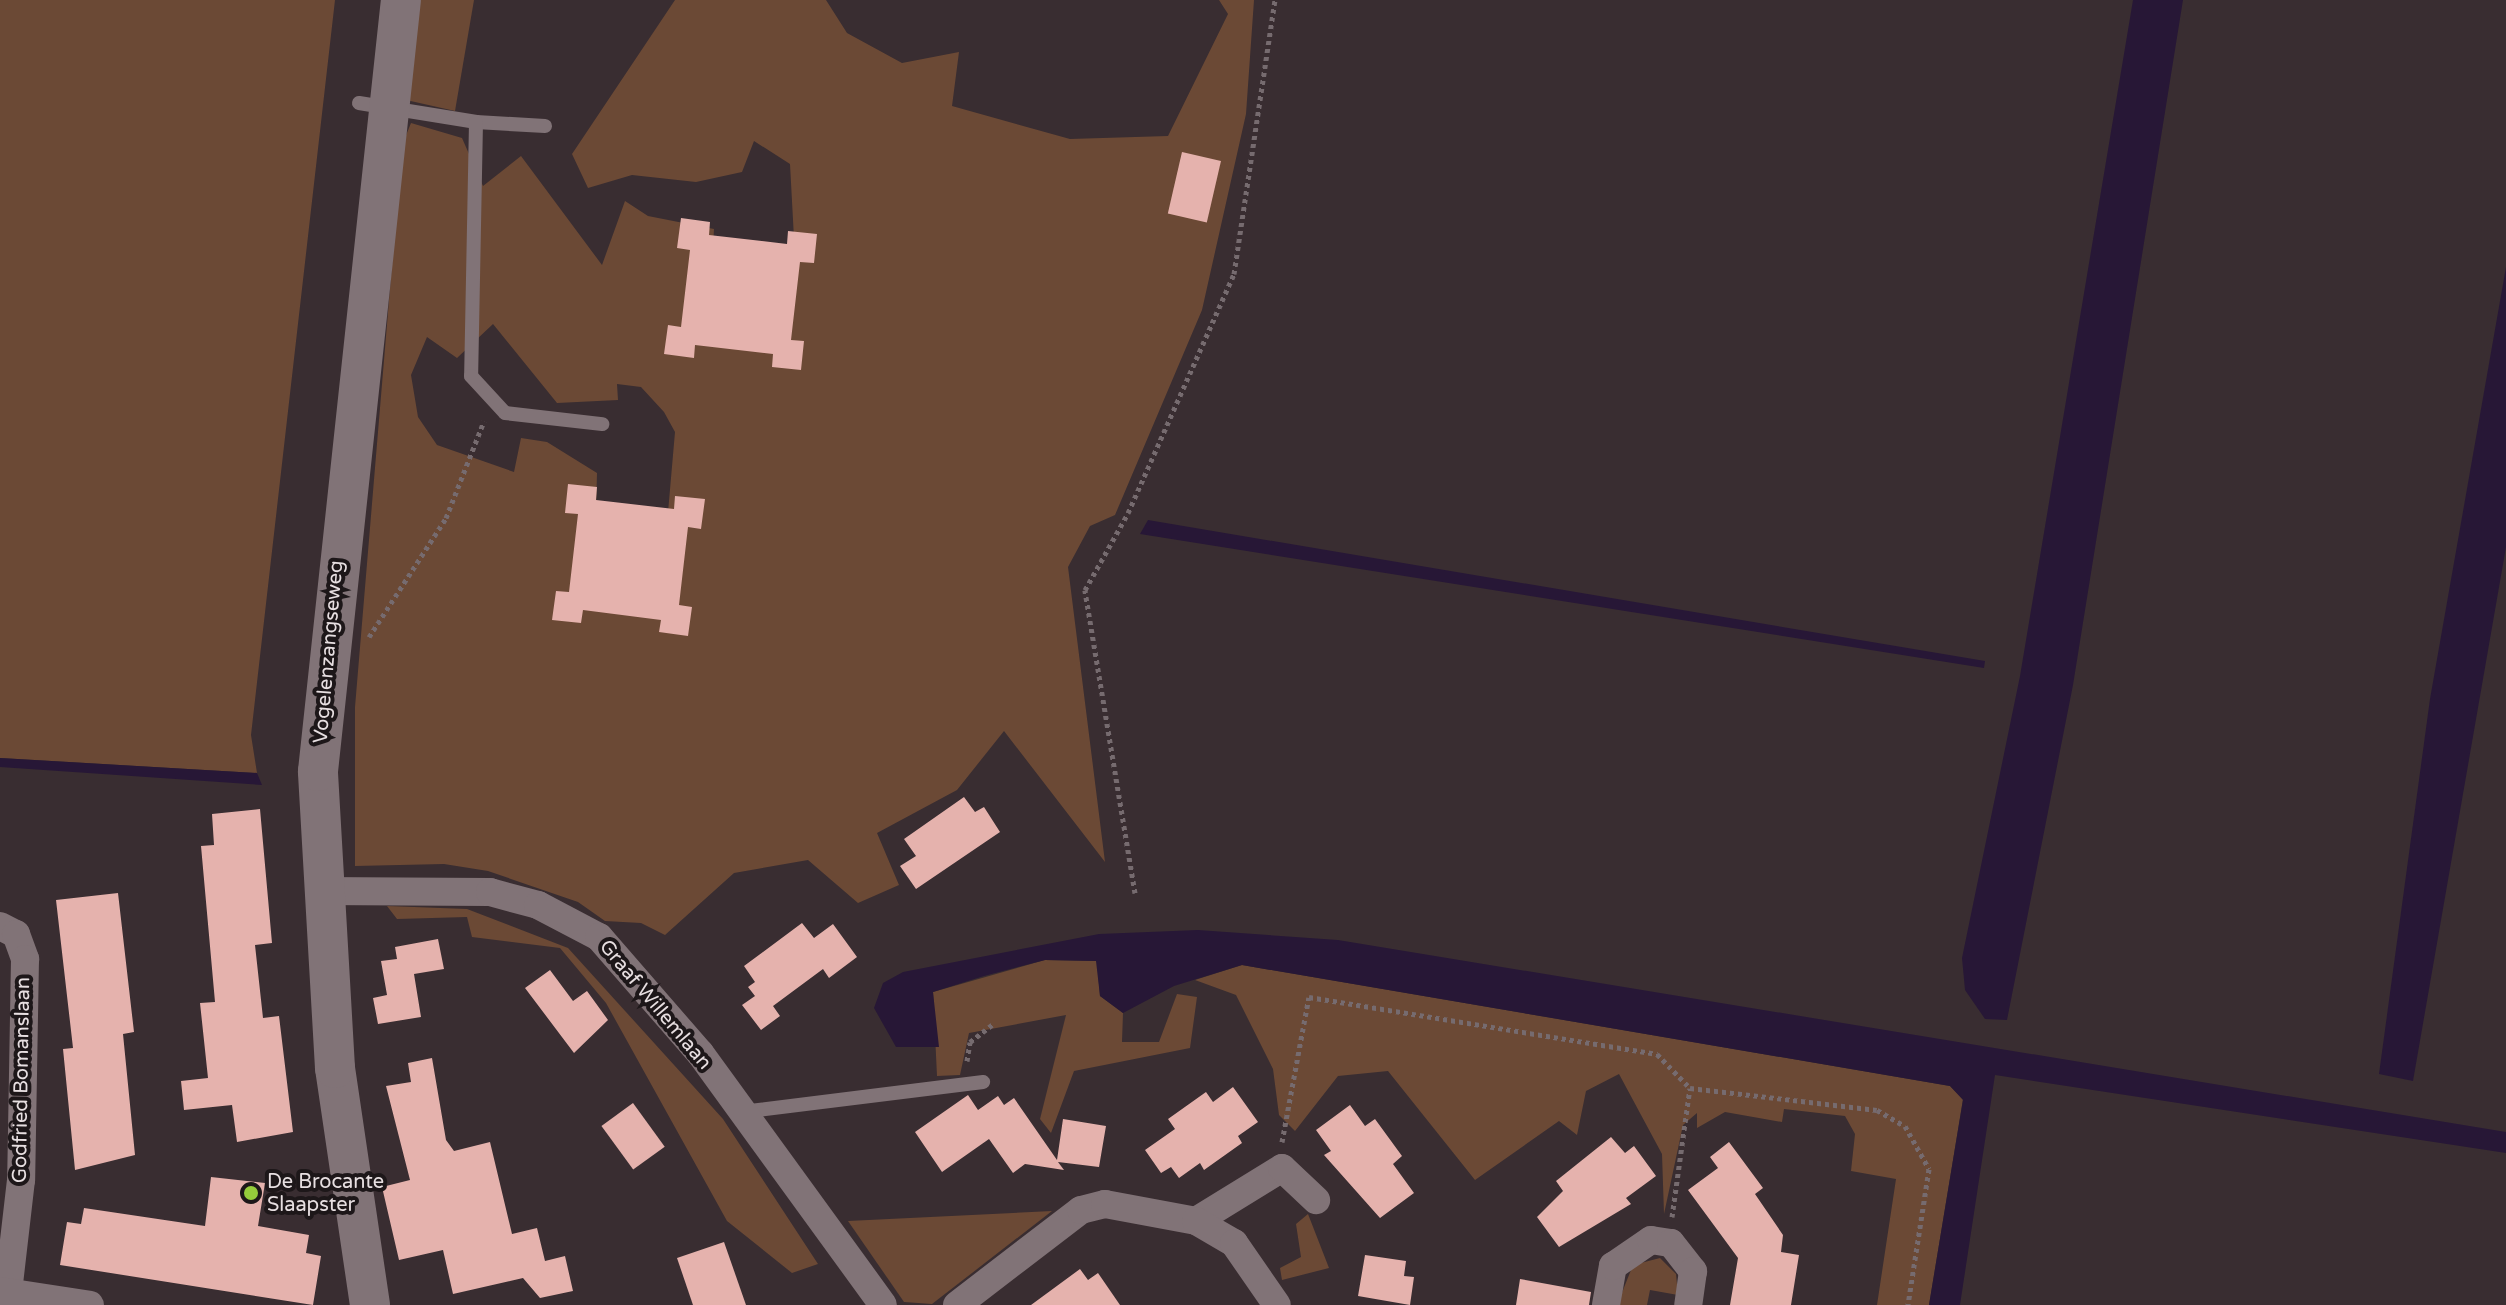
<!DOCTYPE html>
<style>
body{margin:0}
#map{position:relative;width:2506px;height:1305px;overflow:hidden;background:#392d31;font-family:"Varela Round",sans-serif}
div>[style]{position:absolute}
.green>*{inset:0;background:#6b4935}
.water>*{inset:0;background:#271736}
.building>*{inset:0;background:#e5b2ad;transform-origin:0 0}
.path>*{height:5px;margin-top:-2.5px;transform-origin:0;background:repeating-linear-gradient(90deg,#766b6f 0 4px,transparent 0 8px)}
.service>*{height:14px;margin:-7px;padding:0 7px;transform-origin:7px;border-radius:7px;background:#817377}
.minor>*{height:28px;margin:-14px;padding:0 14px;transform-origin:14px;border-radius:14px;background:#817377}
.secondary>*{height:40px;margin:-20px;padding:0 20px;transform-origin:20px;border-radius:20px;background:#817377}
.dots>*{width:22px;height:22px;translate:-50% -50%;box-sizing:border-box;border:4px solid #1d1719;border-radius:50%}
span{translate:-50% -50%;white-space:nowrap;text-align:center;line-height:1.15;-webkit-text-stroke:8px #1d1719;paint-order:stroke}
.street-label{font-size:20px;color:#e7dfe1}
.poi-label{font-size:20px;color:#e7dfe1}
.left{translate:0 -50%;text-align:left}
</style>
<div id="map">
<div class="green">
<i style="clip-path:polygon(0 0,335px 0,251px 735px,257px 773px,0 758px)"></i>
<i style="clip-path:polygon(393px 0,474px 0,455px 111px,384px 95px)"></i>
<i style="clip-path:polygon(evenodd,675px 0,826px 0,847px 33px,902px 63px,959px 52px,952px 106px,1070px 139px,1168px 136px,1228px 14px,1219px 0,1254px 0,1246px 114px,1202px 310px,1115px 515px,1090px 526px,1068px 567px,1105px 862px,1004px 731px,957px 790px,877px 833px,899px 885px,858px 903px,808px 860px,734px 873px,665px 935px,641px 923px,605px 921px,578px 902px,488px 871px,444px 864px,355px 866px,355px 707px,402px 145px,411px 123px,462px 138px,483px 186px,521px 156px,602px 265px,625px 201px,648px 216px,714px 229px,713px 247px,795px 257px,790px 164px,754px 141px,742px 172px,696px 182px,632px 175px,588px 188px,572px 154px,675px 0,493px 324px,557px 403px,618px 400px,617px 384px,641px 387px,664px 412px,675px 432px,667px 524px,596px 513px,597px 473px,547px 442px,521px 438px,514px 472px,437px 445px,418px 417px,411px 375px,427px 337px,457px 358px,493px 324px)"></i>
<i style="clip-path:polygon(387px 906px,467px 909px,568px 948px,723px 1119px,818px 1264px,792px 1273px,727px 1221px,606px 1003px,560px 948px,472px 937px,467px 917px,397px 919px)"></i>
<i style="clip-path:polygon(1045px 960px,1097px 961px,1100px 996px,1123px 1013px,1122px 1042px,1159px 1042px,1177px 994px,1197px 997px,1190px 1048px,1074px 1071px,1051px 1133px,1040px 1119px,1066px 1015px,969px 1033px,960px 1075px,937px 1076px,933px 992px)"></i>
<i style="clip-path:polygon(1242px 965px,1950px 1086px,1963px 1099px,1929px 1305px,1877px 1305px,1896px 1179px,1851px 1171px,1855px 1134px,1845px 1116px,1784px 1109px,1782px 1122px,1725px 1112px,1697px 1128px,1697px 1113px,1683px 1125px,1664px 1214px,1662px 1154px,1619px 1074px,1586px 1091px,1577px 1135px,1559px 1121px,1475px 1180px,1388px 1071px,1338px 1076px,1295px 1131px,1279px 1115px,1273px 1069px,1236px 995px,1195px 980px)"></i>
<i style="clip-path:polygon(1052px 1211px,932px 1304px,904px 1302px,848px 1221px)"></i>
<i style="clip-path:polygon(1308px 1214px,1329px 1268px,1282px 1280px,1280px 1268px,1301px 1257px,1296px 1224px)"></i>
<i style="clip-path:polygon(1660px 1258px,1676px 1274px,1678px 1295px,1650px 1290px,1647px 1305px,1617px 1305px,1633px 1265px)"></i>
</div>
<div class="water">
<i style="clip-path:polygon(2133px 0,2183px 0,2073px 685px,2007px 1020px,1985px 1019px,1965px 990px,1962px 958px,2020px 676px)"></i>
<i style="clip-path:polygon(2506px 267px,2506px 547px,2413px 1081px,2379px 1074px,2430px 699px)"></i>
<i style="clip-path:polygon(1148px 520px,1985px 661px,1984px 668px,1140px 534px)"></i>
<i style="clip-path:polygon(0 758px,257px 773px,262px 785px,0 767px)"></i>
<i style="clip-path:polygon(1198px 930px,1338px 940px,2506px 1132px,2506px 1153px,1995px 1075px,1960px 1305px,1929px 1305px,1963px 1100px,1950px 1086px,1242px 965px,1174px 986px,1123px 1013px,1100px 996px,1096px 961px,1045px 960px,984px 976px,933px 992px,939px 1047px,896px 1047px,874px 1008px,883px 983px,903px 972px,1099px 934px)"></i>
</div>
<div class="building">
<i style="left:1182px;top:152px;width:40px;height:63px;rotate:13deg"></i>
<i style="clip-path:polygon(681px 218px,710px 222px,709px 235px,787px 244px,788px 231px,817px 234px,814px 263px,800px 262px,791px 340px,804px 341px,801px 370px,772px 367px,773px 354px,695px 345px,694px 358px,664px 354px,668px 325px,681px 327px,690px 250px,677px 248px)"></i>
<i style="clip-path:polygon(568px 484px,597px 487px,596px 500px,674px 509px,675px 496px,705px 499px,701px 529px,688px 527px,679px 605px,692px 607px,688px 636px,659px 632px,661px 620px,583px 610px,581px 623px,552px 620px,556px 591px,569px 592px,578px 514px,565px 513px)"></i>
<i style="clip-path:polygon(964px 797px,975px 812px,984px 807px,1000px 832px,916px 889px,900px 866px,916px 856px,904px 839px)"></i>
<i style="clip-path:polygon(260px 809px,272px 943px,255px 945px,263px 1018px,279px 1016px,293px 1132px,237px 1142px,232px 1105px,184px 1110px,181px 1081px,208px 1078px,200px 1003px,215px 1002px,201px 846px,214px 845px,212px 814px)"></i>
<i style="clip-path:polygon(118px 893px,134px 1032px,123px 1034px,135px 1155px,75px 1170px,63px 1049px,73px 1048px,56px 900px)"></i>
<i style="clip-path:polygon(802px 923px,814px 938px,833px 924px,857px 957px,829px 978px,823px 969px,773px 1006px,780px 1016px,761px 1030px,742px 1005px,755px 996px,748px 987px,755px 982px,744px 966px)"></i>
<i style="clip-path:polygon(438px 939px,444px 969px,414px 974px,421px 1017px,378px 1024px,373px 998px,387px 995px,381px 961px,397px 959px,395px 947px)"></i>
<i style="clip-path:polygon(550px 970px,573px 1001px,587px 991px,608px 1020px,574px 1053px,525px 988px)"></i>
<i style="clip-path:polygon(432px 1058px,446px 1140px,454px 1151px,490px 1142px,512px 1234px,537px 1228px,545px 1261px,565px 1256px,573px 1291px,540px 1298px,523px 1278px,453px 1294px,443px 1250px,399px 1260px,382px 1187px,410px 1180px,386px 1086px,411px 1082px,408px 1063px)"></i>
<i style="clip-path:polygon(1233px 1087px,1258px 1122px,1238px 1136px,1242px 1143px,1204px 1170px,1200px 1163px,1179px 1178px,1171px 1167px,1161px 1173px,1145px 1150px,1175px 1129px,1168px 1119px,1206px 1092px,1213px 1102px)"></i>
<i style="clip-path:polygon(968px 1095px,978px 1110px,998px 1096px,1004px 1105px,1014px 1098px,1057px 1160px,1063px 1119px,1106px 1126px,1099px 1167px,1058px 1162px,1064px 1170px,1025px 1164px,1013px 1173px,989px 1139px,942px 1172px,915px 1132px)"></i>
<i style="left:633px;top:1103px;width:54px;height:39px;rotate:54deg"></i>
<i style="clip-path:polygon(1350px 1105px,1365px 1126px,1375px 1119px,1402px 1156px,1393px 1164px,1414px 1193px,1380px 1218px,1324px 1155px,1331px 1151px,1316px 1130px)"></i>
<i style="clip-path:polygon(1611px 1137px,1625px 1153px,1634px 1146px,1656px 1176px,1626px 1198px,1631px 1204px,1559px 1247px,1537px 1217px,1563px 1191px,1556px 1181px)"></i>
<i style="clip-path:polygon(1729px 1142px,1763px 1188px,1755px 1194px,1783px 1235px,1781px 1252px,1799px 1255px,1791px 1305px,1730px 1305px,1738px 1258px,1688px 1190px,1718px 1168px,1710px 1157px)"></i>
<i style="clip-path:polygon(211px 1177px,265px 1183px,258px 1226px,309px 1235px,306px 1253px,321px 1256px,313px 1305px,60px 1265px,67px 1222px,81px 1224px,84px 1208px,205px 1226px)"></i>
<i style="clip-path:polygon(724px 1242px,746px 1305px,693px 1305px,677px 1258px)"></i>
<i style="clip-path:polygon(1365px 1255px,1406px 1261px,1404px 1276px,1414px 1277px,1410px 1305px,1358px 1296px)"></i>
<i style="clip-path:polygon(1080px 1269px,1088px 1280px,1098px 1273px,1120px 1305px,1031px 1305px)"></i>
<i style="clip-path:polygon(1520px 1279px,1591px 1292px,1589px 1305px,1516px 1305px)"></i>
</div>
<div class="path">
<i style="left:369px;top:637px;width:142px;rotate:-57.1deg"></i>
<i style="left:446px;top:518px;width:104px;rotate:-68.6deg"></i>
<i style="left:1135px;top:893px;width:307px;rotate:-99.4deg"></i>
<i style="left:1085px;top:590px;width:88px;rotate:-60.8deg"></i>
<i style="left:1128px;top:513px;width:261px;rotate:-66.1deg"></i>
<i style="left:1234px;top:274px;width:277px;rotate:-81.5deg"></i>
<i style="left:967px;top:1061px;width:19px;rotate:-81deg"></i>
<i style="left:970px;top:1042px;width:28px;rotate:-38deg"></i>
<i style="left:1282px;top:1142px;width:147px;rotate:-79.5deg"></i>
<i style="left:1309px;top:997px;width:353px;rotate:9.3deg"></i>
<i style="left:1657px;top:1054px;width:47px;rotate:45.9deg"></i>
<i style="left:1690px;top:1088px;width:188px;rotate:6.7deg"></i>
<i style="left:1877px;top:1110px;width:32px;rotate:30deg"></i>
<i style="left:1905px;top:1126px;width:49px;rotate:60.8deg"></i>
<i style="left:1929px;top:1169px;width:138px;rotate:98.8deg"></i>
<i style="left:1672px;top:1217px;width:130px;rotate:-82.1deg"></i>
</div>
<div class="service">
<i style="left:359px;top:103px;width:119px;rotate:9.2deg"></i>
<i style="left:545px;top:126px;width:69px;rotate:-176.7deg"></i>
<i style="left:476px;top:122px;width:254px;rotate:91.1deg"></i>
<i style="left:471px;top:376px;width:50px;rotate:47.4deg"></i>
<i style="left:505px;top:413px;width:98px;rotate:6.5deg"></i>
<i style="left:742px;top:1112px;width:243px;rotate:-7.1deg"></i>
</div>
<div class="minor">
<i style="left:319px;top:891px;width:171px;rotate:0.3deg"></i>
<i style="left:490px;top:892px;width:50px;rotate:15.2deg"></i>
<i style="left:538px;top:905px;width:69px;rotate:27.7deg"></i>
<i style="left:599px;top:937px;width:154px;rotate:49deg"></i>
<i style="left:700px;top:1053px;width:311px;rotate:54deg"></i>
<i style="left:0;top:926px;width:18px;rotate:27deg"></i>
<i style="left:16px;top:934px;width:27px;rotate:70deg"></i>
<i style="left:25px;top:959px;width:221px;rotate:91deg"></i>
<i style="left:21px;top:1180px;width:113px;rotate:96.6deg"></i>
<i style="left:1196px;top:1221px;width:101px;rotate:-31.6deg"></i>
<i style="left:1282px;top:1168px;width:47px;rotate:43.3deg"></i>
<i style="left:0;top:1291px;width:91px;rotate:8.8deg"></i>
<i style="left:957px;top:1305px;width:156px;rotate:-37.5deg"></i>
<i style="left:1081px;top:1210px;width:25px;rotate:-14deg"></i>
<i style="left:1105px;top:1204px;width:93px;rotate:10.6deg"></i>
<i style="left:1196px;top:1221px;width:44px;rotate:30.1deg"></i>
<i style="left:1234px;top:1243px;width:75px;rotate:55.3deg"></i>
<i style="left:1606px;top:1305px;width:40px;rotate:-80deg"></i>
<i style="left:1613px;top:1266px;width:46px;rotate:-34.4deg"></i>
<i style="left:1651px;top:1240px;width:20px;rotate:9deg"></i>
<i style="left:1671px;top:1243px;width:36px;rotate:52deg"></i>
<i style="left:1693px;top:1271px;width:34px;rotate:98deg"></i>
</div>
<div class="secondary">
<i style="left:370px;top:1305px;width:240px;rotate:-98.4deg"></i>
<i style="left:335px;top:1068px;width:297px;rotate:-93.3deg"></i>
<i style="left:318px;top:771px;width:775px;rotate:-83.86deg"></i>
</div>
<div class="dots">
<i style="left:251px;top:1193px;background:#95cc3b"></i>
</div>
<div class="street-label">
<span style="left:329px;top:652px;rotate:-85deg">Vogelenzangseweg</span>
<span style="left:655px;top:1005px;rotate:50deg">Graaf Willemlaan</span>
<span style="left:22px;top:1080px;rotate:-89deg">Godfried Bomanslaan</span>
</div>
<div class="poi-label">
<span class="left" style="left:267px;top:1194px">De Brocante<br>Slaapster</span>
</div>
</div>
